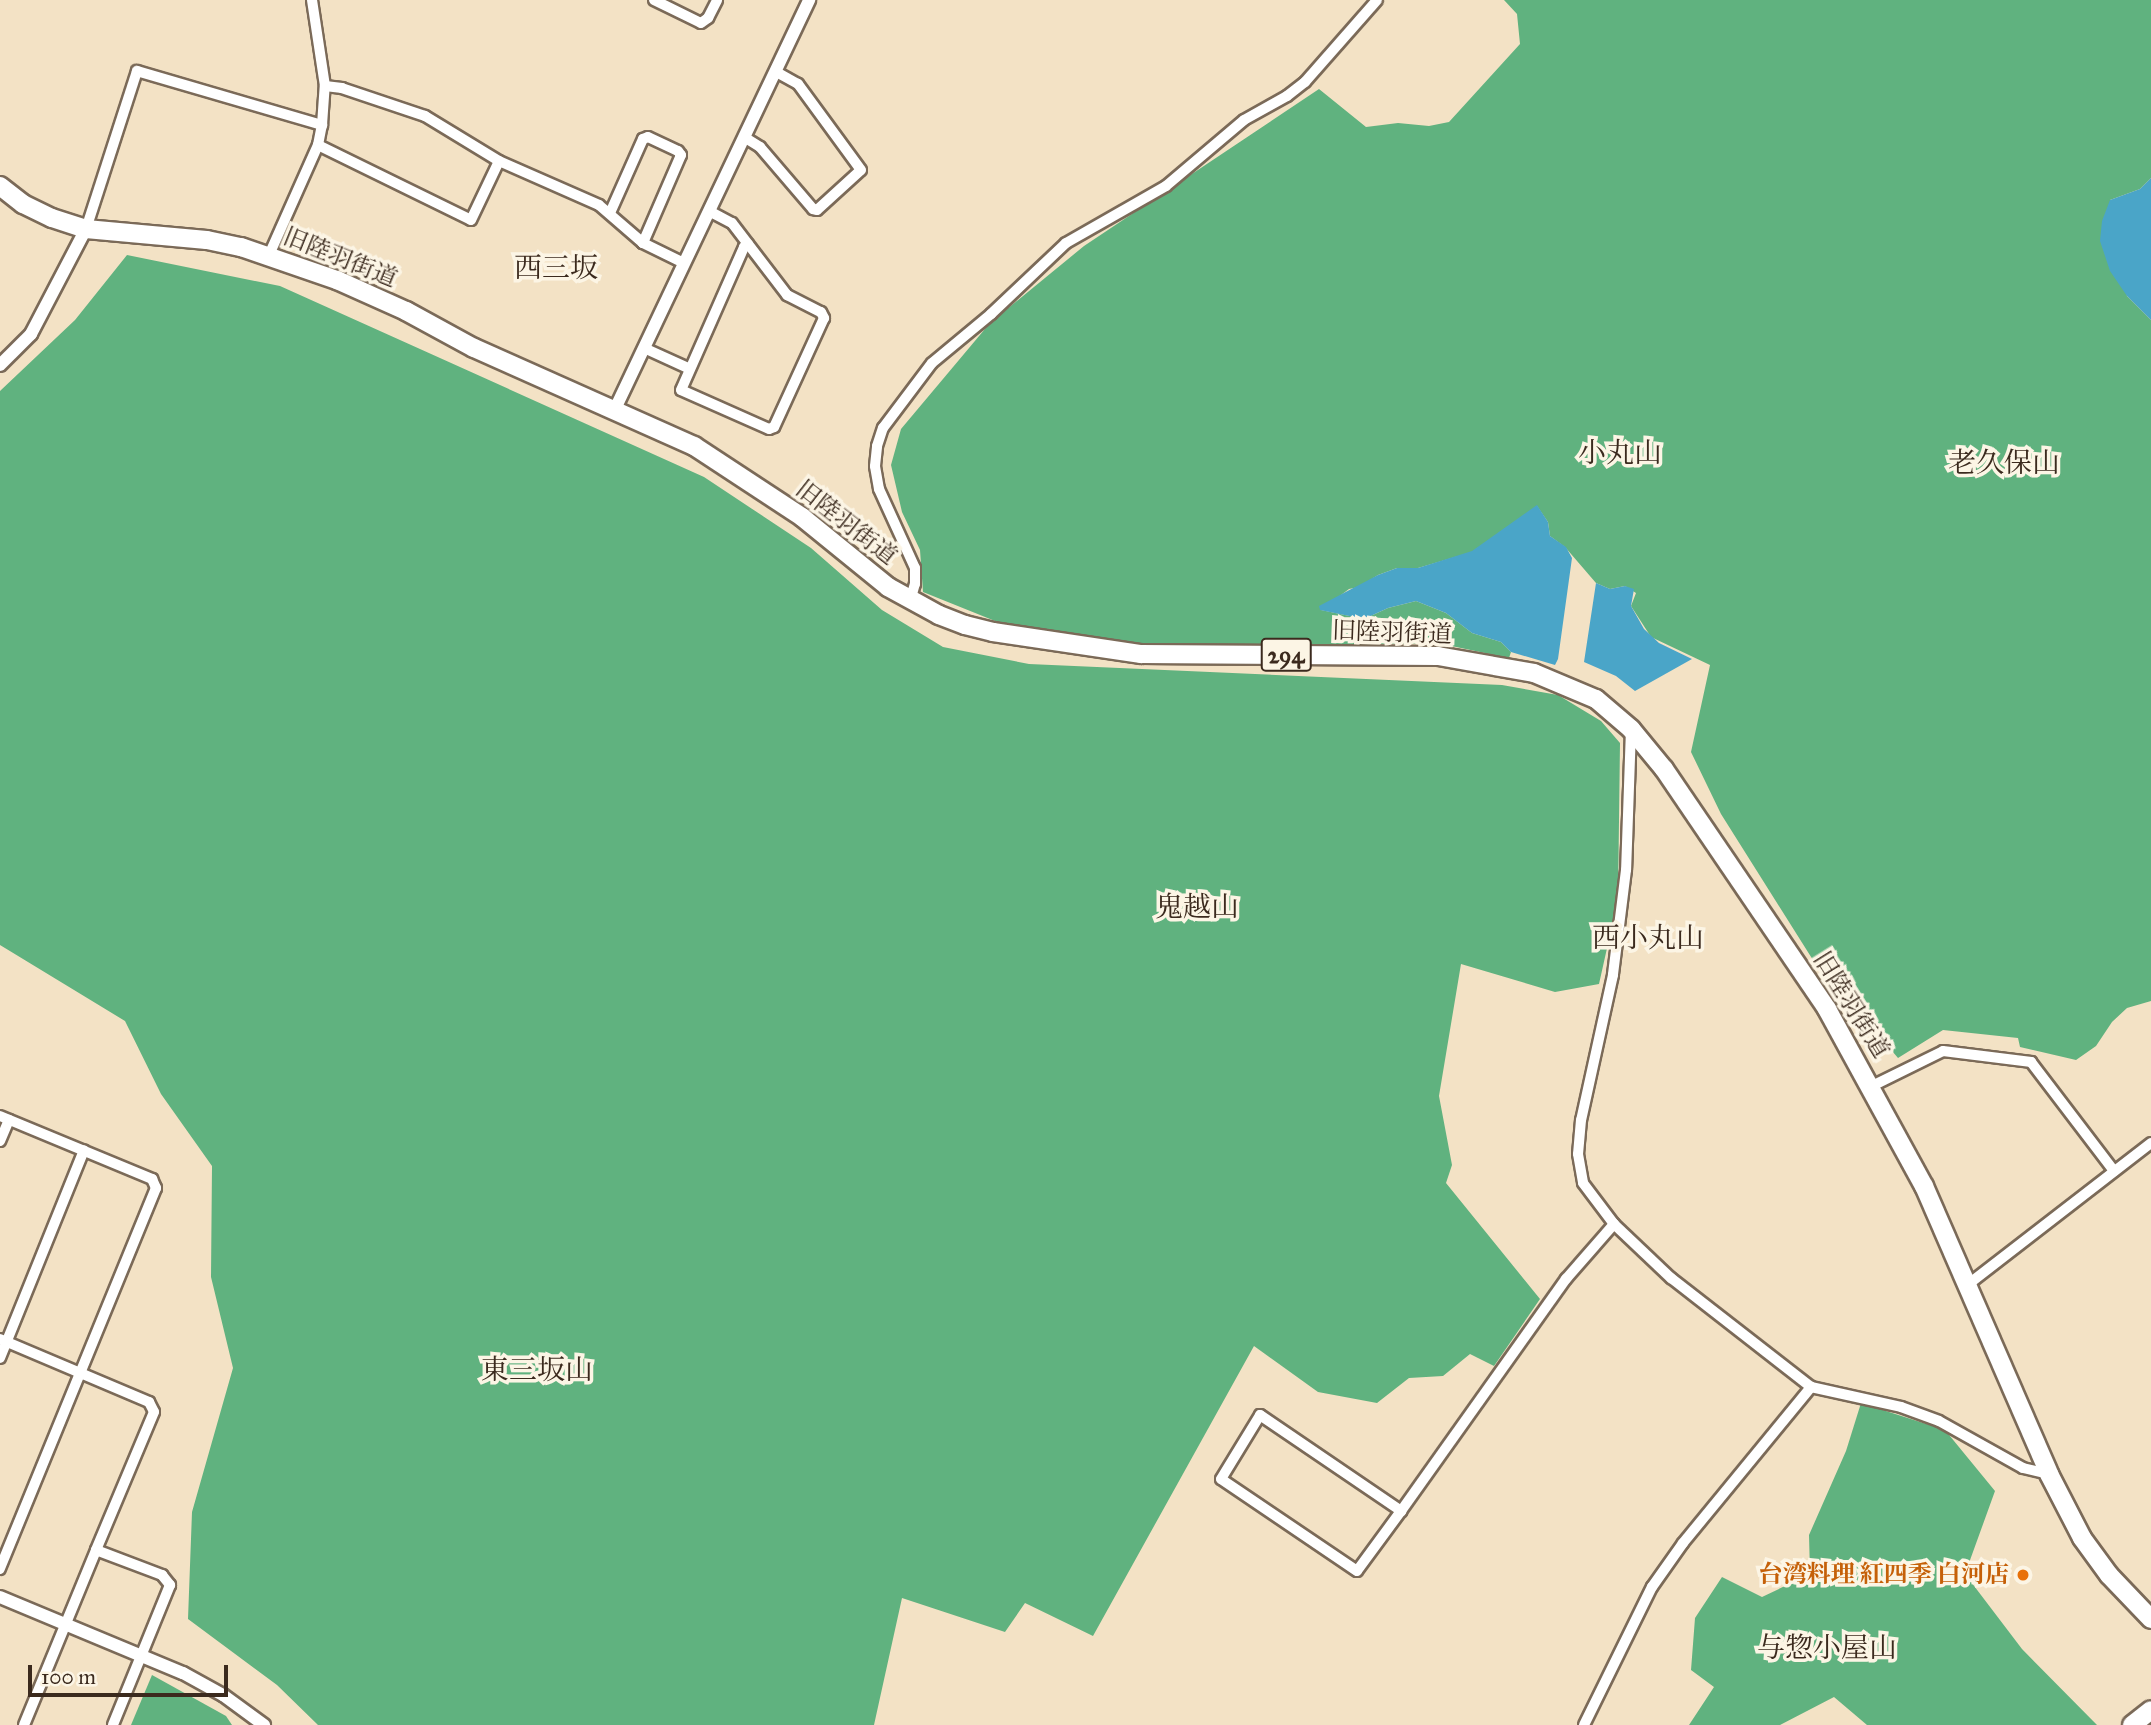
<!DOCTYPE html>
<meta charset="utf-8">
<style>
body{margin:0}
#map{position:relative;width:2151px;height:1725px;overflow:hidden;background:#f3e2c5;font-family:"IM FELL Great Primer","Noto Serif JP",serif}
div>[style]{position:absolute}
.forest>*{inset:0;background:#60b27f}
.water>*{inset:0;background:#4aa5c8}
.roads{filter:drop-shadow(2px 0 #7b6a58) drop-shadow(-2px 0 #7b6a58) drop-shadow(0 2px #7b6a58) drop-shadow(0 -2px #7b6a58)}
.minor>*{height:10px;margin:-5px;padding:0 5px;transform-origin:5px;border-radius:5px;background:#fff}
.tertiary>*{height:12px;margin:-6px;padding:0 6px;transform-origin:6px;border-radius:6px;background:#fff}
.trunk>*{height:18px;margin:-9px;padding:0 9px;transform-origin:9px;border-radius:9px;background:#fff}
.dots>*{width:19px;height:19px;translate:-50% -50%;box-sizing:border-box;border:4px solid #fcf5e5;border-radius:50%}
span{translate:-50% -50%;white-space:nowrap;text-align:center;line-height:1.15;-webkit-text-stroke:7px #fcf5e5;paint-order:stroke}
.shield-label span{padding:2px 5px;background:#fcf5e5;border:2px solid;border-radius:5px;-webkit-text-stroke-width:0}
.shield-label{font-size:23px;color:#3b2a1e;font-weight:700}
.street-label{font-size:24px;color:#3b2a1e}
.food-label{font-size:24px;color:#c56008;font-weight:700}
.right{translate:-100% -50%;text-align:right}
.quarter-label{font-size:28px;color:#3b2a1e}
.scale{position:absolute;left:28px;top:1665px;width:200px;height:32px;box-sizing:border-box;border:4px solid #3b2a1e;border-top:0;padding-left:9px;font-size:21px;line-height:24px;white-space:nowrap;color:#3b2a1e;-webkit-text-stroke:5px #fcf5e5;paint-order:stroke}
</style>
<div id="map">
<div class="forest">
<i style="clip-path:polygon(1504px 0,2151px 0,2151px 178px,2140px 189px,2110px 200px,2127px 296px,2151px 320px,2151px 1001px,2127px 1008px,2112px 1022px,2096px 1046px,2076px 1060px,2020px 1047px,2018px 1038px,1943px 1030px,1898px 1058px,1849px 1000px,1856px 988px,1830px 956px,1818px 968px,1721px 814px,1691px 752px,1710px 665px,1651px 637px,1631px 606px,1636px 593px,1625px 586px,1610px 589px,1596px 583px,1565px 547px,1550px 536px,1548px 522px,1537px 506px,1472px 552px,1418px 568px,1397px 568px,1378px 575px,1359px 587px,1349px 589px,1321px 610px,1364px 619px,1388px 608px,1416px 601px,1446px 613px,1472px 633px,1501px 642px,1511px 652px,1509px 658px,1437px 643px,1176px 649px,1000px 623px,923px 592px,920px 550px,902px 512px,891px 465px,901px 429px,990px 323px,1084px 246px,1319px 89px,1366px 127px,1398px 123px,1429px 126px,1449px 122px,1520px 44px,1517px 14px)"></i>
<i style="clip-path:polygon(127px 255px,280px 286px,704px 477px,811px 548px,882px 610px,943px 647px,1029px 664px,1502px 685px,1558px 695px,1601px 721px,1620px 743px,1618px 899px,1599px 984px,1555px 992px,1461px 964px,1439px 1096px,1452px 1165px,1446px 1183px,1540px 1299px,1494px 1366px,1470px 1354px,1443px 1376px,1409px 1378px,1377px 1403px,1318px 1392px,1254px 1346px,1093px 1636px,1025px 1603px,1005px 1632px,902px 1598px,874px 1725px,318px 1725px,277px 1685px,188px 1619px,192px 1512px,233px 1368px,211px 1277px,212px 1166px,161px 1094px,125px 1021px,0 945px,0 391px,75px 320px)"></i>
<i style="clip-path:polygon(1861px 1403px,1945px 1430px,1995px 1491px,1965px 1574px,2022px 1649px,2097px 1725px,1867px 1725px,1834px 1697px,1780px 1725px,1689px 1725px,1714px 1687px,1691px 1670px,1695px 1618px,1722px 1577px,1762px 1597px,1810px 1574px,1809px 1535px,1846px 1451px)"></i>
<i style="clip-path:polygon(152px 1675px,226px 1716px,232px 1725px,131px 1725px)"></i>
</div>
<div class="water">
<i style="clip-path:polygon(2151px 178px,2151px 320px,2127px 296px,2110px 271px,2100px 241px,2102px 221px,2110px 200px,2140px 189px)"></i>
<i style="clip-path:polygon(1537px 505px,1548px 522px,1550px 536px,1566px 547px,1572px 558px,1558px 659px,1555px 665px,1511px 652px,1501px 642px,1472px 633px,1446px 613px,1416px 601px,1388px 608px,1364px 619px,1320px 610px,1319px 606px,1378px 575px,1397px 568px,1418px 568px,1472px 551px)"></i>
<i style="clip-path:polygon(1596px 583px,1610px 589px,1625px 586px,1634px 589px,1631px 606px,1644px 629px,1659px 643px,1692px 659px,1635px 691px,1616px 676px,1584px 662px)"></i>
</div>
<div class="roads">
<div class="minor">
<i style="left:654px;top:0;width:52px;rotate:26.1deg"></i>
<i style="left:701px;top:23px;width:9px;rotate:-36deg"></i>
<i style="left:708px;top:18px;width:20px;rotate:-63deg"></i>
<i style="left:744px;top:137px;width:19px;rotate:32deg"></i>
<i style="left:760px;top:147px;width:82px;rotate:49.5deg"></i>
<i style="left:813px;top:209px;width:4px;rotate:14deg"></i>
<i style="left:817px;top:210px;width:59px;rotate:-42.3deg"></i>
<i style="left:861px;top:170px;width:107px;rotate:-126.2deg"></i>
<i style="left:798px;top:84px;width:25px;rotate:-151deg"></i>
<i style="left:318px;top:145px;width:170px;rotate:26.1deg"></i>
<i style="left:471px;top:220px;width:65px;rotate:-64.6deg"></i>
<i style="left:499px;top:161px;width:87px;rotate:-148.7deg"></i>
<i style="left:425px;top:116px;width:88px;rotate:-161.4deg"></i>
<i style="left:342px;top:88px;width:17px;rotate:-173deg"></i>
<i style="left:499px;top:161px;width:109px;rotate:23.7deg"></i>
<i style="left:599px;top:205px;width:58px;rotate:40.8deg"></i>
<i style="left:643px;top:243px;width:46px;rotate:26deg"></i>
<i style="left:709px;top:211px;width:26px;rotate:28deg"></i>
<i style="left:732px;top:223px;width:91px;rotate:52.6deg"></i>
<i style="left:787px;top:295px;width:38px;rotate:27deg"></i>
<i style="left:821px;top:312px;width:7px;rotate:63deg"></i>
<i style="left:824px;top:318px;width:120px;rotate:114.6deg"></i>
<i style="left:774px;top:427px;width:5px;rotate:158deg"></i>
<i style="left:769px;top:429px;width:96px;rotate:-156.1deg"></i>
<i style="left:681px;top:390px;width:156px;rotate:-66.2deg"></i>
<i style="left:744px;top:247px;width:5px;rotate:-37deg"></i>
<i style="left:610px;top:213px;width:81px;rotate:-66deg"></i>
<i style="left:643px;top:139px;width:5px;rotate:-22deg"></i>
<i style="left:648px;top:137px;width:33px;rotate:25deg"></i>
<i style="left:678px;top:151px;width:5px;rotate:53deg"></i>
<i style="left:681px;top:155px;width:96px;rotate:113.4deg"></i>
<i style="left:86px;top:229px;width:166px;rotate:-72.1deg"></i>
<i style="left:137px;top:71px;width:193px;rotate:16.3deg"></i>
<i style="left:269px;top:255px;width:120px;rotate:-66deg"></i>
<i style="left:318px;top:145px;width:20px;rotate:-79deg"></i>
<i style="left:322px;top:125px;width:39px;rotate:-86deg"></i>
<i style="left:325px;top:86px;width:87px;rotate:-98.6deg"></i>
<i style="left:644px;top:348px;width:48px;rotate:24.4deg"></i>
<i style="left:910px;top:601px;width:18px;rotate:-74deg"></i>
<i style="left:915px;top:584px;width:16px;rotate:-90deg"></i>
<i style="left:915px;top:568px;width:87px;rotate:-114.5deg"></i>
<i style="left:879px;top:489px;width:23px;rotate:-100deg"></i>
<i style="left:875px;top:466px;width:20px;rotate:-84deg"></i>
<i style="left:877px;top:446px;width:19px;rotate:-72deg"></i>
<i style="left:883px;top:428px;width:81px;rotate:-53deg"></i>
<i style="left:932px;top:363px;width:77px;rotate:-39.7deg"></i>
<i style="left:991px;top:314px;width:103px;rotate:-43.4deg"></i>
<i style="left:1066px;top:243px;width:115px;rotate:-29.7deg"></i>
<i style="left:1166px;top:186px;width:102px;rotate:-40.2deg"></i>
<i style="left:1244px;top:120px;width:49px;rotate:-29.2deg"></i>
<i style="left:1287px;top:96px;width:23px;rotate:-38deg"></i>
<i style="left:1305px;top:82px;width:109px;rotate:-48.7deg"></i>
<i style="left:1631px;top:729px;width:141px;rotate:92deg"></i>
<i style="left:1626px;top:870px;width:106px;rotate:97.1deg"></i>
<i style="left:1613px;top:975px;width:148px;rotate:102.4deg"></i>
<i style="left:1581px;top:1120px;width:34px;rotate:95deg"></i>
<i style="left:1578px;top:1154px;width:29px;rotate:80deg"></i>
<i style="left:1583px;top:1183px;width:51px;rotate:52.9deg"></i>
<i style="left:1614px;top:1224px;width:79px;rotate:43.5deg"></i>
<i style="left:1671px;top:1278px;width:177px;rotate:37.9deg"></i>
<i style="left:1811px;top:1387px;width:92px;rotate:12.5deg"></i>
<i style="left:1901px;top:1407px;width:40px;rotate:20.2deg"></i>
<i style="left:1939px;top:1421px;width:96px;rotate:29.2deg"></i>
<i style="left:2023px;top:1468px;width:27px;rotate:13deg"></i>
<i style="left:1872px;top:1086px;width:79px;rotate:-26.2deg"></i>
<i style="left:1943px;top:1051px;width:89px;rotate:7.1deg"></i>
<i style="left:2031px;top:1062px;width:137px;rotate:52.7deg"></i>
<i style="left:0;top:1116px;width:165px;rotate:22.5deg"></i>
<i style="left:152px;top:1179px;width:10px;rotate:66deg"></i>
<i style="left:156px;top:1188px;width:412px;rotate:112.3deg"></i>
<i style="left:0;top:1141px;width:23px;rotate:-67deg"></i>
<i style="left:1966px;top:1286px;width:234px;rotate:-37.7deg"></i>
<i style="left:0;top:1339px;width:162px;rotate:22.9deg"></i>
<i style="left:149px;top:1402px;width:11px;rotate:63deg"></i>
<i style="left:154px;top:1412px;width:150px;rotate:112.8deg"></i>
<i style="left:96px;top:1550px;width:71px;rotate:20.7deg"></i>
<i style="left:162px;top:1575px;width:13px;rotate:51deg"></i>
<i style="left:170px;top:1585px;width:151px;rotate:112.2deg"></i>
<i style="left:0;top:1358px;width:224px;rotate:-68deg"></i>
<i style="left:1260px;top:1415px;width:171px;rotate:34.2deg"></i>
<i style="left:1401px;top:1511px;width:74px;rotate:126.3deg"></i>
<i style="left:1357px;top:1571px;width:164px;rotate:-145.9deg"></i>
<i style="left:1221px;top:1479px;width:75px;rotate:-58.6deg"></i>
<i style="left:1401px;top:1511px;width:285px;rotate:-54.6deg"></i>
<i style="left:1566px;top:1279px;width:73px;rotate:-48.9deg"></i>
<i style="left:24px;top:1725px;width:189px;rotate:-67.6deg"></i>
<i style="left:1584px;top:1725px;width:154px;rotate:-63.8deg"></i>
<i style="left:1652px;top:1587px;width:54px;rotate:-54.8deg"></i>
<i style="left:1683px;top:1543px;width:202px;rotate:-50.6deg"></i>
</div>
<div class="tertiary">
<i style="left:0;top:365px;width:44px;rotate:-45deg"></i>
<i style="left:31px;top:334px;width:119px;rotate:-62.4deg"></i>
<i style="left:615px;top:409px;width:453px;rotate:-64.6deg"></i>
<i style="left:0;top:1597px;width:198px;rotate:22.6deg"></i>
<i style="left:183px;top:1673px;width:46px;rotate:28.8deg"></i>
<i style="left:223px;top:1695px;width:51px;rotate:36.2deg"></i>
</div>
<div class="trunk">
<i style="left:0;top:186px;width:29px;rotate:38deg"></i>
<i style="left:23px;top:204px;width:32px;rotate:26deg"></i>
<i style="left:52px;top:218px;width:36px;rotate:18deg"></i>
<i style="left:86px;top:229px;width:121px;rotate:5.2deg"></i>
<i style="left:207px;top:240px;width:35px;rotate:12deg"></i>
<i style="left:241px;top:247px;width:102px;rotate:19deg"></i>
<i style="left:337px;top:280px;width:76px;rotate:24.2deg"></i>
<i style="left:406px;top:311px;width:77px;rotate:28.6deg"></i>
<i style="left:474px;top:348px;width:241px;rotate:24deg"></i>
<i style="left:694px;top:446px;width:129px;rotate:33.3deg"></i>
<i style="left:802px;top:517px;width:111px;rotate:39.1deg"></i>
<i style="left:888px;top:587px;width:58px;rotate:28.8deg"></i>
<i style="left:939px;top:615px;width:28px;rotate:21deg"></i>
<i style="left:965px;top:625px;width:29px;rotate:14deg"></i>
<i style="left:993px;top:632px;width:150px;rotate:8.5deg"></i>
<i style="left:1141px;top:654px;width:297px;rotate:0.4deg"></i>
<i style="left:1438px;top:656px;width:97px;rotate:10deg"></i>
<i style="left:1534px;top:673px;width:67px;rotate:22.8deg"></i>
<i style="left:1596px;top:699px;width:46px;rotate:40.6deg"></i>
<i style="left:1631px;top:729px;width:52px;rotate:50.5deg"></i>
<i style="left:1664px;top:769px;width:290px;rotate:55.8deg"></i>
<i style="left:1827px;top:1009px;width:202px;rotate:61.3deg"></i>
<i style="left:1924px;top:1186px;width:314px;rotate:66.5deg"></i>
<i style="left:2049px;top:1474px;width:72px;rotate:62.7deg"></i>
<i style="left:2082px;top:1538px;width:46px;rotate:53.9deg"></i>
<i style="left:2109px;top:1575px;width:61px;rotate:46.3deg"></i>
<i style="left:2132px;top:1725px;width:24px;rotate:-38deg"></i>
</div>
</div>
<div class="dots">
<i style="left:2023px;top:1575px;background:#e8710a"></i>
</div>
<div class="shield-label">
<span style="left:1286px;top:655px">294</span>
</div>
<div class="street-label">
<span style="left:340px;top:258px;rotate:22deg">旧陸羽街道</span>
<span style="left:846px;top:523px;rotate:38deg">旧陸羽街道</span>
<span style="left:1392px;top:633px;rotate:2deg">旧陸羽街道</span>
<span style="left:1851px;top:1005px;rotate:58deg">旧陸羽街道</span>
</div>
<div class="food-label">
<span class="right" style="left:2009px;top:1575px">台湾料理 紅四季 白河店</span>
</div>
<div class="quarter-label">
<span style="left:556px;top:268px">西三坂</span>
<span style="left:1620px;top:453px">小丸山</span>
<span style="left:2004px;top:463px">老久保山</span>
<span style="left:1197px;top:907px">鬼越山</span>
<span style="left:1648px;top:938px">西小丸山</span>
<span style="left:537px;top:1370px">東三坂山</span>
<span style="left:1827px;top:1648px">与惣小屋山</span>
</div>
<div class="scale">100 m</div>
</div>
